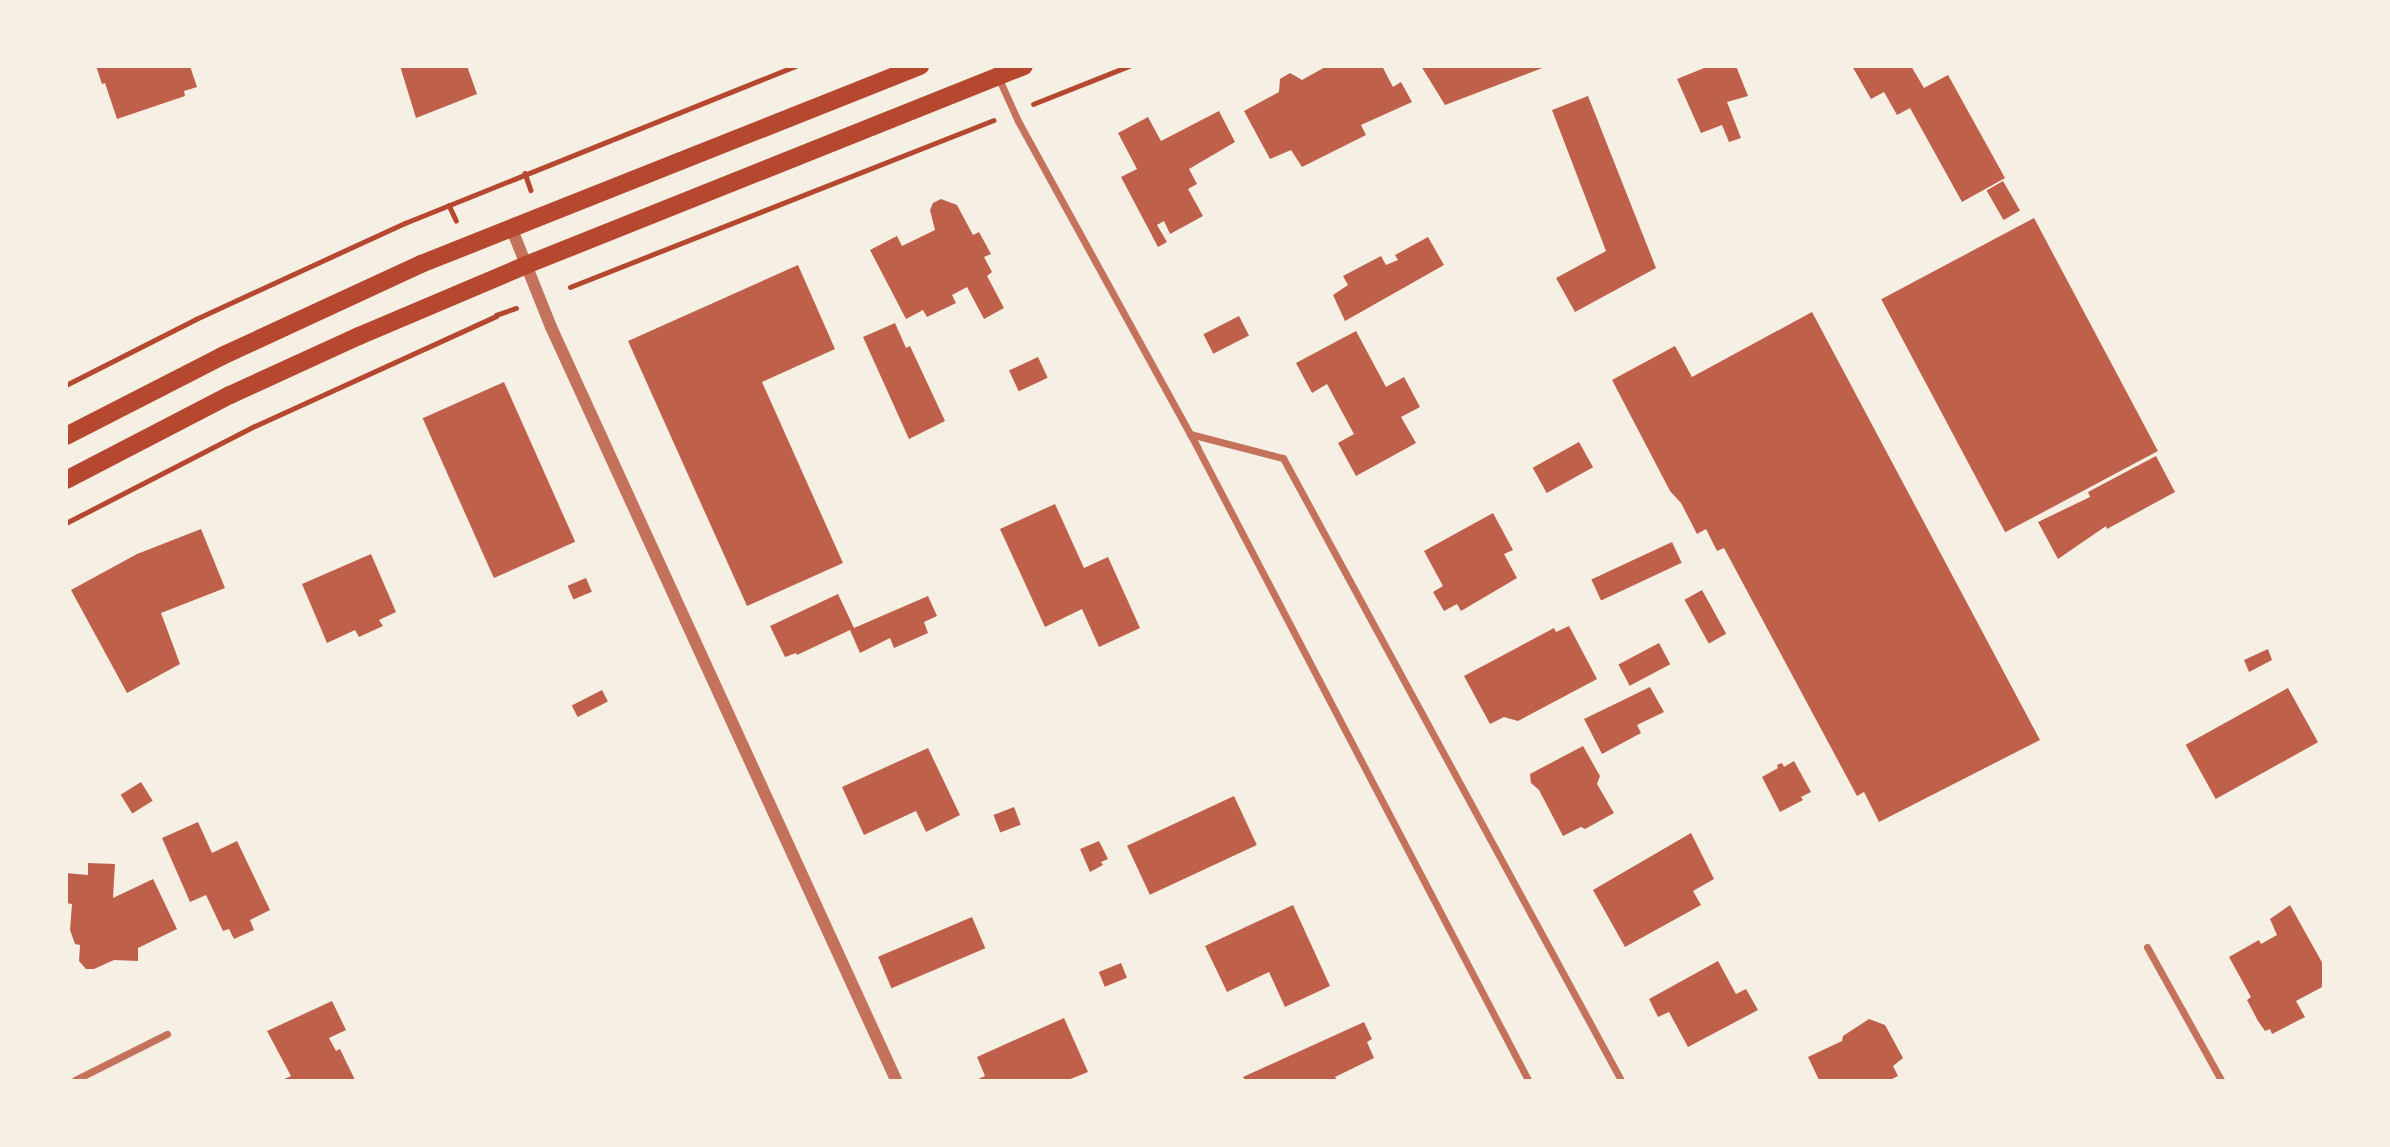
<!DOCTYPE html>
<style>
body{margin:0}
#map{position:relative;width:2390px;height:1147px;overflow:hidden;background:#f6efe4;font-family:"Exo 2",sans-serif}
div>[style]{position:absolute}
.building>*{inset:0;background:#bf614a;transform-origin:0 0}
.path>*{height:4.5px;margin:-2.25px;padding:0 2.25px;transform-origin:2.25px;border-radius:2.25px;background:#b5482f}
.minor>*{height:7px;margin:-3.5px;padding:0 3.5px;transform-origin:3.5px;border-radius:3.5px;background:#c5725c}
.tertiary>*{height:12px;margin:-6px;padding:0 6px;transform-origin:6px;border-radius:6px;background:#c5725c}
.primary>*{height:18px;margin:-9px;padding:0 9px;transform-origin:9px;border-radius:9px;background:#b5482f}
span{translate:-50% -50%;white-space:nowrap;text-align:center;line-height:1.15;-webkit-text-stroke:7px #f6efe4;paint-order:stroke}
.frame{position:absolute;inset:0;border:68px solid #f6efe4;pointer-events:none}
</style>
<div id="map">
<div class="building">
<i style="clip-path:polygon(96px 66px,190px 66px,197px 87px,184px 91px,185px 96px,117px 119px,105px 83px,102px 84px)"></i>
<i style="clip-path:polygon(400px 66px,467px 66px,477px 94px,416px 118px)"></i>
<i style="clip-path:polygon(1327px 66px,1382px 66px,1393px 87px,1401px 82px,1412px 102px,1361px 125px,1366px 135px,1302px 167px,1291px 150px,1270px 159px,1244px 111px,1279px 92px,1280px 79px,1290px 73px,1302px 80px)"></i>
<i style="clip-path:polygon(1421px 66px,1545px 66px,1545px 67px,1445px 105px)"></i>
<i style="clip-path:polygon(1709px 66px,1736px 66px,1748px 96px,1727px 102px,1741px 138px,1729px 142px,1722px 125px,1701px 133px,1677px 79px)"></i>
<i style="clip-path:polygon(1852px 66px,1911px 66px,1924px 88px,1948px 75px,2005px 178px,1962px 202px,1910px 108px,1897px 115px,1884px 92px,1871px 99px)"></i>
<i style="clip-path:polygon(1588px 96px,1656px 268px,1575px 312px,1556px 278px,1606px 251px,1552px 110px)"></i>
<i style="clip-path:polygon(1219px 111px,1235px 142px,1189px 169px,1197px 184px,1188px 189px,1203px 216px,1170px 234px,1164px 221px,1157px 225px,1167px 242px,1158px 247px,1121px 177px,1137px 169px,1118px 133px,1148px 117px,1161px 141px)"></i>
<i style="left:2003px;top:181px;width:34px;height:19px;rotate:60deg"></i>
<i style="clip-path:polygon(941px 199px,957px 205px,973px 235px,979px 232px,991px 254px,984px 257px,992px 272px,987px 276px,1004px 308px,984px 319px,967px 287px,952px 295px,956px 303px,927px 317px,923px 310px,906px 319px,870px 250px,897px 236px,902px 246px,935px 230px,930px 210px,933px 203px)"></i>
<i style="left:2034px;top:218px;width:264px;height:173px;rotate:62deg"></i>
<i style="clip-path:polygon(1428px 237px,1444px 265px,1345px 321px,1333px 295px,1348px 285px,1343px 276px,1381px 256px,1386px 265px,1398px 260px,1395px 255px)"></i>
<i style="clip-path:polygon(798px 265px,835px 349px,762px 382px,843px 563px,747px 606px,628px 341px)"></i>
<i style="clip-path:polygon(1812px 312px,2040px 740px,1879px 822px,1864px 792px,1857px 796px,1724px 548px,1717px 551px,1706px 529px,1697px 534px,1681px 503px,1670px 491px,1612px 380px,1675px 346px,1692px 377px)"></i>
<i style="left:1239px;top:316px;width:22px;height:40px;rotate:63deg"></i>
<i style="clip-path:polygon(895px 323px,906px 348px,910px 346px,945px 421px,909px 439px,863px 337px)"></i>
<i style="clip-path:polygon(1356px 331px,1386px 387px,1404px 377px,1420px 407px,1401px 417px,1416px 443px,1356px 476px,1338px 443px,1354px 434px,1327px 384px,1312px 393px,1296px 363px)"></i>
<i style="left:1038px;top:357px;width:23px;height:32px;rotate:65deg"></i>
<i style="left:504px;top:382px;width:175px;height:89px;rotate:66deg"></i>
<i style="left:1579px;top:442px;width:29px;height:53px;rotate:61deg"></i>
<i style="clip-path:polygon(2156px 456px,2175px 492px,2107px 529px,2106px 526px,2058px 559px,2038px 522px,2090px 497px,2088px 492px)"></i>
<i style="clip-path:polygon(1055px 504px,1084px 568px,1108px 557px,1140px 628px,1099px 647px,1082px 609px,1045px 627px,1000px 529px)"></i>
<i style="clip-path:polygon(1493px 513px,1513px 550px,1504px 554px,1517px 578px,1461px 611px,1457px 604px,1444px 611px,1433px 592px,1443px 586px,1424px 551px)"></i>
<i style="clip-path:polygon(201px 529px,225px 588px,161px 613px,180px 664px,127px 693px,71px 590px,137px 554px)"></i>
<i style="left:1672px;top:542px;width:23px;height:89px;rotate:65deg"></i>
<i style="clip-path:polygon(371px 554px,396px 612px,379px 620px,383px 626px,359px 637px,355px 630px,327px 643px,302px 584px)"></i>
<i style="left:586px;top:578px;width:15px;height:20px;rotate:67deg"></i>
<i style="left:1702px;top:590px;width:50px;height:20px;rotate:61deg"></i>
<i style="clip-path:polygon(838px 594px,854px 628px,928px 596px,937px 616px,924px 622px,928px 633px,894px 648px,890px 638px,860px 653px,850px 630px,797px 655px,796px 653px,785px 657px,770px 626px)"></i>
<i style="clip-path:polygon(1569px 626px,1597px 679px,1518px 721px,1504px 717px,1490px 724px,1464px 676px,1554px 628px,1556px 632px)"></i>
<i style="left:1659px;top:643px;width:24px;height:46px;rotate:62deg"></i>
<i style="clip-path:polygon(2268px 649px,2272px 660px,2249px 672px,2244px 660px)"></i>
<i style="clip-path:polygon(1650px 687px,1664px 712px,1637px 725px,1641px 733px,1602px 754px,1584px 719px)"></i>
<i style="left:2288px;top:688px;width:62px;height:117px;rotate:61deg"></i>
<i style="left:602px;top:690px;width:13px;height:34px;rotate:63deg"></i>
<i style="clip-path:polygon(1583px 746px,1600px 776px,1597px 784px,1614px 813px,1585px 829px,1581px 827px,1563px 836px,1539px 790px,1531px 783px,1530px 774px)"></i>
<i style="clip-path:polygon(928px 748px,960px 815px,926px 832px,916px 811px,864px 835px,842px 787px)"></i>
<i style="clip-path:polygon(1794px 761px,1811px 792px,1801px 797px,1803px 800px,1780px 812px,1762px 777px,1778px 768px,1777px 765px,1782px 763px,1784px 767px)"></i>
<i style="left:141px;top:782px;width:22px;height:24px;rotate:58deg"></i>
<i style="left:1234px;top:796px;width:54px;height:118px;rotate:65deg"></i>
<i style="left:1014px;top:807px;width:19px;height:22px;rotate:69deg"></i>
<i style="clip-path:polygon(198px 822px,212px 853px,237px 841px,270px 910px,250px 920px,254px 930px,234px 939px,229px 929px,223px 931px,206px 895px,190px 902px,162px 838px)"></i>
<i style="clip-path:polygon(1691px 833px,1714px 879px,1693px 891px,1701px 905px,1625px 947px,1593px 890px)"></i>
<i style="clip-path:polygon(1099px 841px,1108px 859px,1101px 862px,1103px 865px,1090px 872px,1080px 849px)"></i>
<i style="clip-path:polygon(88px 863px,115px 864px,113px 898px,153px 879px,177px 929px,138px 948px,138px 961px,114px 960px,94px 969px,86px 969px,79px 961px,80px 945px,75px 944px,70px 930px,72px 904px,66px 903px,66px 873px,88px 875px)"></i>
<i style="clip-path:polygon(1293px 905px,1330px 986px,1285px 1007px,1269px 972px,1227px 992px,1205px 946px)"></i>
<i style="clip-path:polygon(2290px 905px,2324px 966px,2324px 986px,2296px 1001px,2305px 1017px,2272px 1034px,2270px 1029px,2265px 1031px,2258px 1021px,2247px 1000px,2251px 997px,2229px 957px,2259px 940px,2261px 944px,2277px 935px,2270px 919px)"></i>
<i style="left:972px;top:917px;width:34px;height:102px;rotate:67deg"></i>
<i style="clip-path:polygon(1718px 961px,1736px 994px,1746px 989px,1758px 1010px,1688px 1047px,1669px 1012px,1658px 1017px,1649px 999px)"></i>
<i style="left:1121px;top:963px;width:16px;height:24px;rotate:68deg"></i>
<i style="clip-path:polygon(332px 1001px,346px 1030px,329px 1038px,336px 1051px,340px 1049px,355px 1080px,282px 1080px,291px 1076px,267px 1031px)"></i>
<i style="clip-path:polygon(1064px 1018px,1088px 1072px,1068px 1080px,976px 1080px,985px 1076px,977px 1057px)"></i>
<i style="clip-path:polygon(1869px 1019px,1885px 1025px,1903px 1058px,1893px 1066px,1898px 1076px,1890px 1080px,1819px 1080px,1808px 1057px,1842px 1041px,1843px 1036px)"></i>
<i style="clip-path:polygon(1364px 1022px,1372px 1039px,1367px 1042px,1374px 1058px,1335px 1077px,1337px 1080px,1245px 1080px,1243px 1077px)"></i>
</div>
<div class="path">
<i style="left:1033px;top:104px;width:103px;rotate:-21.6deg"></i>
<i style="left:525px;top:173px;width:18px;rotate:71deg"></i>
<i style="left:449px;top:205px;width:17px;rotate:65deg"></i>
<i style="left:570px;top:287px;width:455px;rotate:-21.5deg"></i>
<i style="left:496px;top:315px;width:21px;rotate:-19deg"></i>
<i style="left:66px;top:385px;width:146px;rotate:-26.9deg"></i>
<i style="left:196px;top:319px;width:230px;rotate:-24.7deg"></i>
<i style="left:405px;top:223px;width:420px;rotate:-21.9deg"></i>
<i style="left:66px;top:523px;width:212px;rotate:-27.2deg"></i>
<i style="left:255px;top:426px;width:265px;rotate:-24.5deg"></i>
</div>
<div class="minor">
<i style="left:999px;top:79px;width:46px;rotate:65.7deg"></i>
<i style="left:1018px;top:121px;width:372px;rotate:61.2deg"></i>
<i style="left:1197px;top:447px;width:714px;rotate:62.39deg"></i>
<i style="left:1190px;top:434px;width:96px;rotate:14.5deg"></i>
<i style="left:1283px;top:458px;width:708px;rotate:61.48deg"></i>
<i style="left:2147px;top:947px;width:152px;rotate:60.9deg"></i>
<i style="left:75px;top:1080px;width:103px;rotate:-26.6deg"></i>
</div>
<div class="tertiary">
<i style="left:511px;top:227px;width:108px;rotate:68.2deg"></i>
<i style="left:551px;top:327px;width:828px;rotate:65.38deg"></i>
</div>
<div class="primary">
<i style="left:66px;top:436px;width:175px;rotate:-27.1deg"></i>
<i style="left:222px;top:356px;width:219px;rotate:-24.8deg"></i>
<i style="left:421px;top:264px;width:537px;rotate:-21.64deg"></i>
<i style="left:66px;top:480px;width:185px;rotate:-27.4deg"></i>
<i style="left:230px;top:395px;width:142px;rotate:-24.6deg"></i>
<i style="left:359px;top:336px;width:181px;rotate:-23deg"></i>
<i style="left:526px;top:265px;width:536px;rotate:-21.78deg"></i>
</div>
<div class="frame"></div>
</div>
